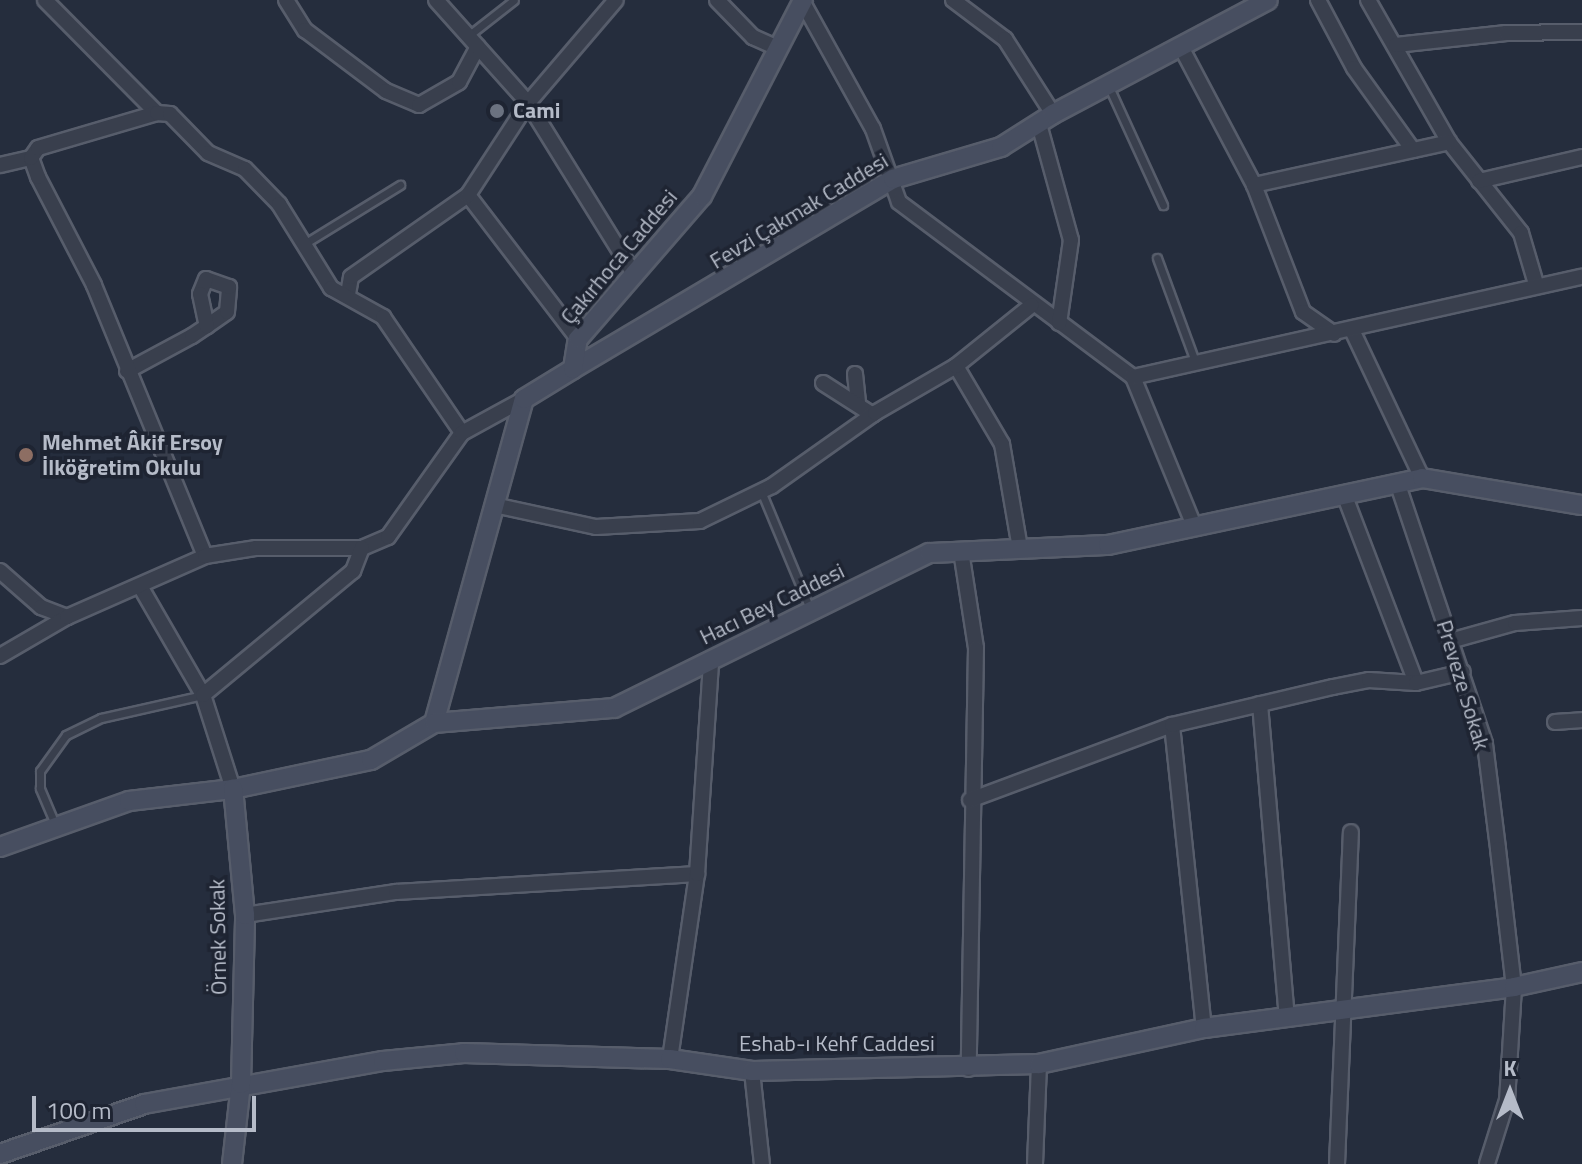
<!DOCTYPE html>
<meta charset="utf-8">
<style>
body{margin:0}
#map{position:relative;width:1582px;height:1164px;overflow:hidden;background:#252d3d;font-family:"Titillium Web",sans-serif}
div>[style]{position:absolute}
.roads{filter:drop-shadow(2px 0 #575d6b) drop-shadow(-2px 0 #575d6b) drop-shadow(0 2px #575d6b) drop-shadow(0 -2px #575d6b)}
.lane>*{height:7px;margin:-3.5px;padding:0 3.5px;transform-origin:3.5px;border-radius:3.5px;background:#393f4d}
.street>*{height:14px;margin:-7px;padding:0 7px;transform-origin:7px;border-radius:7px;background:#393f4d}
.secondary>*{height:18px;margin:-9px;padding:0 9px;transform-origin:9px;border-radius:9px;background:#474e60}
.dots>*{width:22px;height:22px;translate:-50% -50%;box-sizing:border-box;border:4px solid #1e2432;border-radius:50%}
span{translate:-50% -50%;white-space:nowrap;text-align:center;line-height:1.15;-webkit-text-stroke:7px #1e2432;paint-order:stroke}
.poi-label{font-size:22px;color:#b5bbc8;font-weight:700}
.left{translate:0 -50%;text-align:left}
.street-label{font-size:22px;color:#b5bbc8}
.north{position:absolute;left:1470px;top:1052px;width:80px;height:80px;-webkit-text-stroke:6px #1e2432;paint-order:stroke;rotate:0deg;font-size:22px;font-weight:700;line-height:32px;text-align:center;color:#b5bbc8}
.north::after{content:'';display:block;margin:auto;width:28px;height:36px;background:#b5bbc8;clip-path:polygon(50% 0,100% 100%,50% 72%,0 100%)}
.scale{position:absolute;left:32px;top:1096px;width:224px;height:36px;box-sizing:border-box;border:4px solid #b5bbc8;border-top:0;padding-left:10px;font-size:24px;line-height:28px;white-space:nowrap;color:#b5bbc8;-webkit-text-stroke:6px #1e2432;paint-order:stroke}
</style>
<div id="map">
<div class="roads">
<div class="lane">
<i style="left:468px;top:36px;width:58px;rotate:-38deg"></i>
<i style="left:1109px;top:87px;width:130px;rotate:65.4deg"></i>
<i style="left:304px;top:244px;width:113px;rotate:-31.6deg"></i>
<i style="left:1157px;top:258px;width:113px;rotate:69.8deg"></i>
<i style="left:761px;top:491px;width:130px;rotate:67.4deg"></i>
<i style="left:55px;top:824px;width:39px;rotate:-113deg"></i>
<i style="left:40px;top:788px;width:17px;rotate:-90deg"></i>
<i style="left:40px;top:771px;width:44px;rotate:-54.2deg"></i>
<i style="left:66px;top:735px;width:39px;rotate:-26deg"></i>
<i style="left:101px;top:718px;width:105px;rotate:-12.7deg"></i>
</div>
<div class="street">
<i style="left:45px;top:0;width:159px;rotate:45.3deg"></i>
<i style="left:286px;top:0;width:36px;rotate:58deg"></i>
<i style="left:305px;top:30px;width:101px;rotate:37deg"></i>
<i style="left:386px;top:91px;width:36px;rotate:23deg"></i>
<i style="left:419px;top:105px;width:46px;rotate:-29.9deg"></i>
<i style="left:459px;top:82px;width:40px;rotate:-62deg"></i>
<i style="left:436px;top:0;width:138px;rotate:48.2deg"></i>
<i style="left:528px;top:103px;width:201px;rotate:58.2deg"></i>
<i style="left:717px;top:0;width:52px;rotate:45.8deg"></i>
<i style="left:753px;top:37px;width:24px;rotate:24deg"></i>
<i style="left:953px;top:0;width:65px;rotate:36.9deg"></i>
<i style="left:1005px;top:39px;width:89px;rotate:57.4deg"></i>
<i style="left:1318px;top:0;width:77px;rotate:62.1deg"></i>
<i style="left:1354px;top:68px;width:101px;rotate:54.3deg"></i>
<i style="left:1368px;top:0;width:163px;rotate:60.3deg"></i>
<i style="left:1449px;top:142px;width:116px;rotate:51.6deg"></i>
<i style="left:1521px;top:233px;width:53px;rotate:73.6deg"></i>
<i style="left:802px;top:1px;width:146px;rotate:61deg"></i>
<i style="left:873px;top:129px;width:77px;rotate:70.4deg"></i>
<i style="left:899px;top:202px;width:292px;rotate:36.8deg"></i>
<i style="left:1133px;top:377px;width:161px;rotate:67.7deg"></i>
<i style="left:1396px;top:45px;width:111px;rotate:-6.2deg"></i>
<i style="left:1506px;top:33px;width:76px;rotate:-0.8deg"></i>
<i style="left:1181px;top:47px;width:156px;rotate:62.1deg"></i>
<i style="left:1254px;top:185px;width:136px;rotate:68.9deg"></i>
<i style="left:1303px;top:312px;width:38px;rotate:35deg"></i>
<i style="left:1039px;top:124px;width:120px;rotate:74.6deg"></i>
<i style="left:1071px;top:240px;width:84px;rotate:98.2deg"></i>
<i style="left:0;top:165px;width:32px;rotate:-13deg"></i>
<i style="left:1479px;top:181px;width:106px;rotate:-13.1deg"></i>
<i style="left:1254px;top:185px;width:200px;rotate:-12.4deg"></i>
<i style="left:468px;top:195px;width:181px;rotate:52.6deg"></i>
<i style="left:348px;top:294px;width:17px;rotate:-80deg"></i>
<i style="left:351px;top:277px;width:143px;rotate:-35deg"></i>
<i style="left:468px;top:195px;width:110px;rotate:-56.9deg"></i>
<i style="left:528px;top:103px;width:135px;rotate:-49.5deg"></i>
<i style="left:1352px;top:330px;width:164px;rotate:64.7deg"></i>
<i style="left:956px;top:366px;width:91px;rotate:59.5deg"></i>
<i style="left:1002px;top:444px;width:106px;rotate:80.2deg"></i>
<i style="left:127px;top:371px;width:74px;rotate:-28.3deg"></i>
<i style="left:192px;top:336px;width:18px;rotate:-34deg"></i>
<i style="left:207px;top:326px;width:24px;rotate:-35deg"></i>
<i style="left:227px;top:312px;width:25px;rotate:-85deg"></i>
<i style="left:229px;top:287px;width:24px;rotate:-161deg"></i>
<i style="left:206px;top:279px;width:16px;rotate:112deg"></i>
<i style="left:200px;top:294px;width:33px;rotate:78deg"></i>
<i style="left:855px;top:374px;width:29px;rotate:84deg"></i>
<i style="left:1133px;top:377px;width:460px;rotate:-12.6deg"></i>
<i style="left:823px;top:383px;width:59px;rotate:32.6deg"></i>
<i style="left:1398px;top:485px;width:273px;rotate:71.4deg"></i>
<i style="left:1485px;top:744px;width:106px;rotate:82.9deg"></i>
<i style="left:1498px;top:849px;width:139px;rotate:83.4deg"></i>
<i style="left:1514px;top:987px;width:113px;rotate:93.5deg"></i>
<i style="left:1507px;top:1100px;width:67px;rotate:107.4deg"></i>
<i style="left:1344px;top:494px;width:202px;rotate:69.1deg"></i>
<i style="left:494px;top:505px;width:104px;rotate:12.2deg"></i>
<i style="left:596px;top:527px;width:104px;rotate:-3.3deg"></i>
<i style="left:700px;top:521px;width:80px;rotate:-25.9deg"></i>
<i style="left:772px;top:486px;width:126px;rotate:-35.3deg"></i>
<i style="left:875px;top:413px;width:94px;rotate:-30.1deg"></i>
<i style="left:956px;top:366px;width:97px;rotate:-38.8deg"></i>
<i style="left:961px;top:551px;width:98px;rotate:81.2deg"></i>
<i style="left:976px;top:648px;width:421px;rotate:91deg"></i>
<i style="left:205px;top:556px;width:293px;rotate:-112.3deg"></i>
<i style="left:94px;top:285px;width:122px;rotate:-117.4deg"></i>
<i style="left:38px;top:177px;width:20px;rotate:-110deg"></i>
<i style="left:31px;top:158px;width:12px;rotate:-55deg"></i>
<i style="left:38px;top:148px;width:124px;rotate:-16.4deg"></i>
<i style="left:157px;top:113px;width:13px;rotate:4deg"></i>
<i style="left:170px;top:114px;width:54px;rotate:45.7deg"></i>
<i style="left:208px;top:153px;width:40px;rotate:23.4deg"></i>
<i style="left:245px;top:169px;width:49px;rotate:45.8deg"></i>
<i style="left:279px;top:204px;width:99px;rotate:58.2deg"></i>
<i style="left:331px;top:288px;width:60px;rotate:29.1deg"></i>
<i style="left:383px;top:317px;width:140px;rotate:55.7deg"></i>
<i style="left:0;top:571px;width:55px;rotate:41.3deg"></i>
<i style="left:41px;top:607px;width:28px;rotate:21deg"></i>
<i style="left:140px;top:586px;width:126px;rotate:60deg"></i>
<i style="left:203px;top:695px;width:99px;rotate:72.3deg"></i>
<i style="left:1450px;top:641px;width:67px;rotate:-15.5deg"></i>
<i style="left:1515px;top:623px;width:67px;rotate:-4.3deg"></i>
<i style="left:0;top:656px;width:78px;rotate:-30.2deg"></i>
<i style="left:67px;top:617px;width:151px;rotate:-23.8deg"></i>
<i style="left:205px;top:556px;width:52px;rotate:-8.9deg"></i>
<i style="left:256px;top:548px;width:106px"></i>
<i style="left:362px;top:548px;width:28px;rotate:-23deg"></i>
<i style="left:388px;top:537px;width:128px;rotate:-54.6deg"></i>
<i style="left:462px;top:433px;width:71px;rotate:-28.7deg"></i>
<i style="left:203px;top:695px;width:195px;rotate:-39.6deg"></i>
<i style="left:353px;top:571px;width:25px;rotate:-69deg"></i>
<i style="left:1260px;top:704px;width:315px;rotate:85.1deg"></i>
<i style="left:1555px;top:722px;width:27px;rotate:-4deg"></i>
<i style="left:1172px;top:725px;width:305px;rotate:84deg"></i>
<i style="left:970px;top:800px;width:215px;rotate:-20.4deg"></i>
<i style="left:1172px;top:725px;width:165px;rotate:-13.3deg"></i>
<i style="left:1333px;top:687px;width:37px;rotate:-11deg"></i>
<i style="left:1369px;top:680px;width:47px;rotate:3.7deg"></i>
<i style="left:1416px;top:683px;width:48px;rotate:-13.2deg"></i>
<i style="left:245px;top:915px;width:153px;rotate:-8.7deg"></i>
<i style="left:396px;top:892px;width:302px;rotate:-3.4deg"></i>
<i style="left:670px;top:1059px;width:187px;rotate:-81.7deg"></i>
<i style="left:697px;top:874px;width:213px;rotate:-86.2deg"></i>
<i style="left:752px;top:1071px;width:94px;rotate:83.9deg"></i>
<i style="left:1035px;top:1164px;width:100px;rotate:-87.7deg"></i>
<i style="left:1337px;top:1164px;width:332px;rotate:-87.6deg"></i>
</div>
<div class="secondary">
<i style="left:573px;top:369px;width:372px;rotate:-30.7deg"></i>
<i style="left:893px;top:179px;width:113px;rotate:-16.5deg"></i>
<i style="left:1001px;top:147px;width:62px;rotate:-32.4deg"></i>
<i style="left:1053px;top:114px;width:243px;rotate:-27.9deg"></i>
<i style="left:434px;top:723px;width:336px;rotate:-74.5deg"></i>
<i style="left:524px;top:399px;width:57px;rotate:-31.5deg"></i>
<i style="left:573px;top:369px;width:30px;rotate:-81deg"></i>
<i style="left:578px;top:339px;width:189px;rotate:-49.1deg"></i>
<i style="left:702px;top:196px;width:220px;rotate:-62.7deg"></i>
<i style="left:0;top:847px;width:137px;rotate:-19.6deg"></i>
<i style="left:129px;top:801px;width:105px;rotate:-6.6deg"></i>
<i style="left:233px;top:789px;width:141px;rotate:-11.9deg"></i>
<i style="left:371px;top:760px;width:73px;rotate:-30.4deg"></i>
<i style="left:434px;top:723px;width:181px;rotate:-4.8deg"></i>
<i style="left:614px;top:708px;width:351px;rotate:-26.2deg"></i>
<i style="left:929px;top:553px;width:179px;rotate:-2.6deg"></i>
<i style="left:1108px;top:545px;width:321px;rotate:-12deg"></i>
<i style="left:1422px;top:478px;width:162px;rotate:9.6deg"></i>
<i style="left:0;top:1154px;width:152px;rotate:-19.1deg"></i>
<i style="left:144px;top:1104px;width:243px;rotate:-10.2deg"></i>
<i style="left:383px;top:1061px;width:81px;rotate:-5.6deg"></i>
<i style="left:464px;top:1053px;width:206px;rotate:1.7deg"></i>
<i style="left:670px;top:1059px;width:83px;rotate:8.3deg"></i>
<i style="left:752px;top:1071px;width:287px;rotate:-1.4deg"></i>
<i style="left:1039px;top:1064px;width:169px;rotate:-12.3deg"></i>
<i style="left:1204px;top:1028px;width:313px;rotate:-7.5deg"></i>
<i style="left:1514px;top:987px;width:70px;rotate:-12.4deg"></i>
<i style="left:232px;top:1164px;width:81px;rotate:-83.6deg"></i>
<i style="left:241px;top:1084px;width:169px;rotate:-88.6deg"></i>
<i style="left:245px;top:915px;width:127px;rotate:-95.4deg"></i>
</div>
</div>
<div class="dots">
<i style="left:497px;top:111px;background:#6b7280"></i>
<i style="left:26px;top:455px;background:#8d6e63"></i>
</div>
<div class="poi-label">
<span class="left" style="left:513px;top:111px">Cami</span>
<span class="left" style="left:42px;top:455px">Mehmet Âkif Ersoy<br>İlköğretim Okulu</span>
</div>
<div class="street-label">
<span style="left:799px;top:211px;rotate:-31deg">Fevzi Çakmak Caddesi</span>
<span style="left:619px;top:257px;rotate:-50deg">Çakırhoca Caddesi</span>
<span style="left:772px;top:604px;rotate:-26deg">Hacı Bey Caddesi</span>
<span style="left:1463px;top:685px;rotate:73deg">Preveze Sokak</span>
<span style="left:218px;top:937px;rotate:-91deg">Örnek Sokak</span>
<span style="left:837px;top:1044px">Eshab-ı Kehf Caddesi</span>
</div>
<div class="north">K</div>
<div class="scale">100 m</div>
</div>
